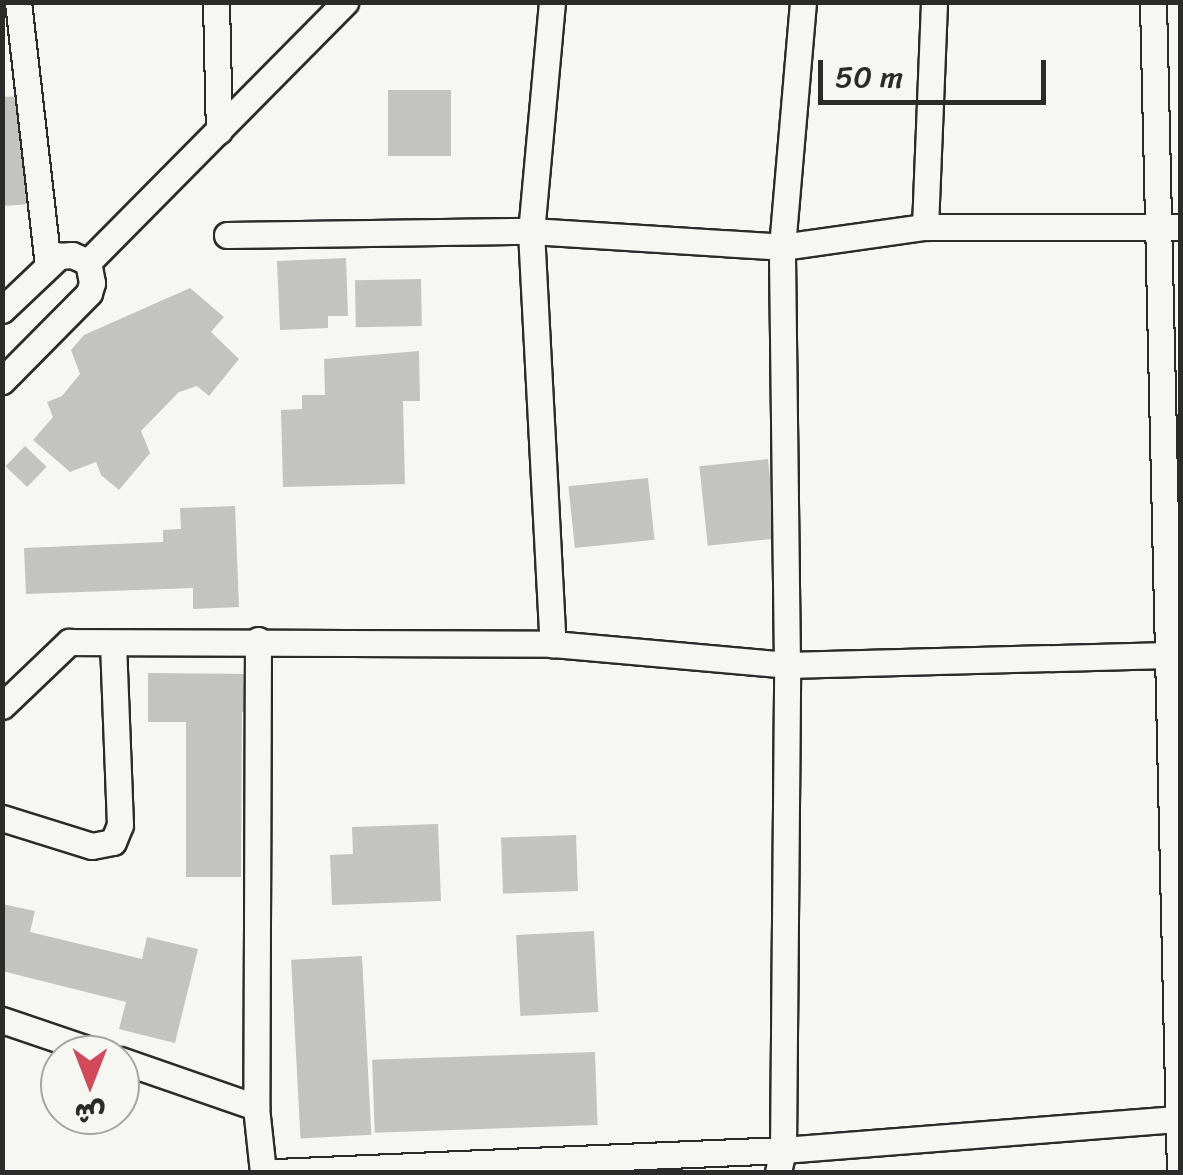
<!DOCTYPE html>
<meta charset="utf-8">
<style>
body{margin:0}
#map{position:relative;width:1183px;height:1175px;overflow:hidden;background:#f6f6f2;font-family:Sriracha,"Playpen Sans Arabic",sans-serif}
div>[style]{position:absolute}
.building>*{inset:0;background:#c3c3c0;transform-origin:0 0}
.roads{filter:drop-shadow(2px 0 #2b2b2b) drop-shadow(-2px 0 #2b2b2b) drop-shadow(0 2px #2b2b2b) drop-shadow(0 -2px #2b2b2b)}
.minor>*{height:25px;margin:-12.5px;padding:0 12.5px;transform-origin:12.5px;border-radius:12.5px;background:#f6f6f2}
span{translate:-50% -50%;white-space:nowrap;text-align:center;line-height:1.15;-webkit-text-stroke:10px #f6f6f2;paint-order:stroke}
.frame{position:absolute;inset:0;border:5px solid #2b2b2b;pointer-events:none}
.north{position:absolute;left:40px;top:1035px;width:100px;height:100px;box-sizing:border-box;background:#f6f6f2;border:2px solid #a5a5a2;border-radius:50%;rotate:180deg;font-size:28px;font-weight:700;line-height:40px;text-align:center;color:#2b2b2b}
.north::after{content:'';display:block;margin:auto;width:35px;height:45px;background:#d1495b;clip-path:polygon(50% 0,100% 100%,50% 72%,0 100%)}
.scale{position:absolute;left:818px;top:60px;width:228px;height:45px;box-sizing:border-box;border:5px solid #2b2b2b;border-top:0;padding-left:12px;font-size:30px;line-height:35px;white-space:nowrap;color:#2b2b2b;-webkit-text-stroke:8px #f6f6f2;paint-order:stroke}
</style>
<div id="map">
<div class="building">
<i style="left:388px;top:90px;width:63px;height:66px"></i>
<i style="clip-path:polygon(26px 96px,31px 204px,2px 206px,2px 97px)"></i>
<i style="clip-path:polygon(346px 258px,348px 316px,328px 316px,328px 328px,280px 330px,277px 261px)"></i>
<i style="left:421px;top:279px;width:47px;height:66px;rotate:89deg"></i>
<i style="clip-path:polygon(190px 288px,224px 317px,211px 332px,239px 359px,209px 396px,197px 386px,179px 392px,141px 431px,150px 453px,119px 490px,101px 475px,96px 462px,70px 472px,33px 440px,53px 417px,47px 402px,62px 396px,80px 374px,71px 350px,84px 335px)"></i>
<i style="clip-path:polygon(419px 351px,420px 401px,403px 401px,405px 484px,283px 487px,281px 410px,302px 409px,302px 395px,325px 395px,324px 359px)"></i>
<i style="left:25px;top:446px;width:30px;height:28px;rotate:44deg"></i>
<i style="left:768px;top:459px;width:80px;height:69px;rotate:84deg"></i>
<i style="left:648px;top:478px;width:62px;height:80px;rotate:84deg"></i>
<i style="clip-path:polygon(235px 506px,239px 607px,193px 609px,193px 588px,26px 594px,24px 548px,163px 542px,163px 530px,181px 529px,180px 508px)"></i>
<i style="clip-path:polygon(148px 673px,251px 674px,250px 712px,242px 712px,241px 877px,186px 877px,186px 722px,148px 722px)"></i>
<i style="clip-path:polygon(438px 824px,441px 901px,332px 905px,330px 855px,353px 854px,352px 827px)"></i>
<i style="left:576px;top:835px;width:56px;height:75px;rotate:88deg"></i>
<i style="clip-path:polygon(2px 904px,35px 911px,30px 932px,142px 959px,147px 937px,198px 949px,175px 1043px,119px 1029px,126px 1002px,2px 971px)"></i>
<i style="left:594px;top:931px;width:81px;height:78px;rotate:87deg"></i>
<i style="left:362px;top:956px;width:179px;height:71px;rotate:87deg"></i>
<i style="left:595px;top:1052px;width:73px;height:223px;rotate:88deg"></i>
</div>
<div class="roads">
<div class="minor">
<i style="left:18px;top:2px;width:264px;rotate:83.5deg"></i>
<i style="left:216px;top:2px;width:129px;rotate:88.7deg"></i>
<i style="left:552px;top:2px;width:230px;rotate:95.2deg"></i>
<i style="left:531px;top:231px;width:414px;rotate:87deg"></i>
<i style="left:1153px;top:2px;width:1170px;rotate:88.68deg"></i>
<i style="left:925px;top:227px;width:225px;rotate:-87.7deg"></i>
<i style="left:227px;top:235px;width:304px;rotate:-0.8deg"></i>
<i style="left:531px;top:231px;width:252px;rotate:3.6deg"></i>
<i style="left:782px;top:247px;width:144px;rotate:-8deg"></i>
<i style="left:925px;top:227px;width:255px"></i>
<i style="left:88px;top:262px;width:366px;rotate:-45.3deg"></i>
<i style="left:2px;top:310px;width:79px;rotate:-43.5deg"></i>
<i style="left:59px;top:256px;width:13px;rotate:-4deg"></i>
<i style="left:72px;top:255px;width:17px;rotate:24deg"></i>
<i style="left:88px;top:262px;width:21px;rotate:79deg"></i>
<i style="left:92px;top:283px;width:10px;rotate:107deg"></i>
<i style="left:89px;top:293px;width:124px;rotate:134.7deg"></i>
<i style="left:258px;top:640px;width:467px;rotate:90.2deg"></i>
<i style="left:256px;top:1107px;width:65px;rotate:83.9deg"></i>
<i style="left:2px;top:706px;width:93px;rotate:-43.7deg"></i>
<i style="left:69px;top:642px;width:484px;rotate:0.2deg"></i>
<i style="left:553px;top:644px;width:235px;rotate:5.1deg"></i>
<i style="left:787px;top:665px;width:381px;rotate:-1.5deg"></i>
<i style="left:2px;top:818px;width:94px;rotate:17.3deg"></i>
<i style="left:92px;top:846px;width:21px;rotate:-11deg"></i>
<i style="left:113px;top:842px;width:18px;rotate:-68deg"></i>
<i style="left:120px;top:825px;width:182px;rotate:-92.2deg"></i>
<i style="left:2px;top:1020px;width:109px;rotate:18.8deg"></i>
<i style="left:120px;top:1060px;width:144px;rotate:19.1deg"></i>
<i style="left:276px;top:1172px;width:507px;rotate:-2.48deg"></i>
<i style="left:783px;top:1150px;width:398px;rotate:-4.5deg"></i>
<i style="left:778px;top:1172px;width:23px;rotate:-77deg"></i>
<i style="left:783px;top:1150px;width:485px;rotate:-89.5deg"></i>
<i style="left:787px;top:665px;width:418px;rotate:-90.7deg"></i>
<i style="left:782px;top:247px;width:246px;rotate:-85.1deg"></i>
</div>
</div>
<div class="frame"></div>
<div class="north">ش</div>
<div class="scale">50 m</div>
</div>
